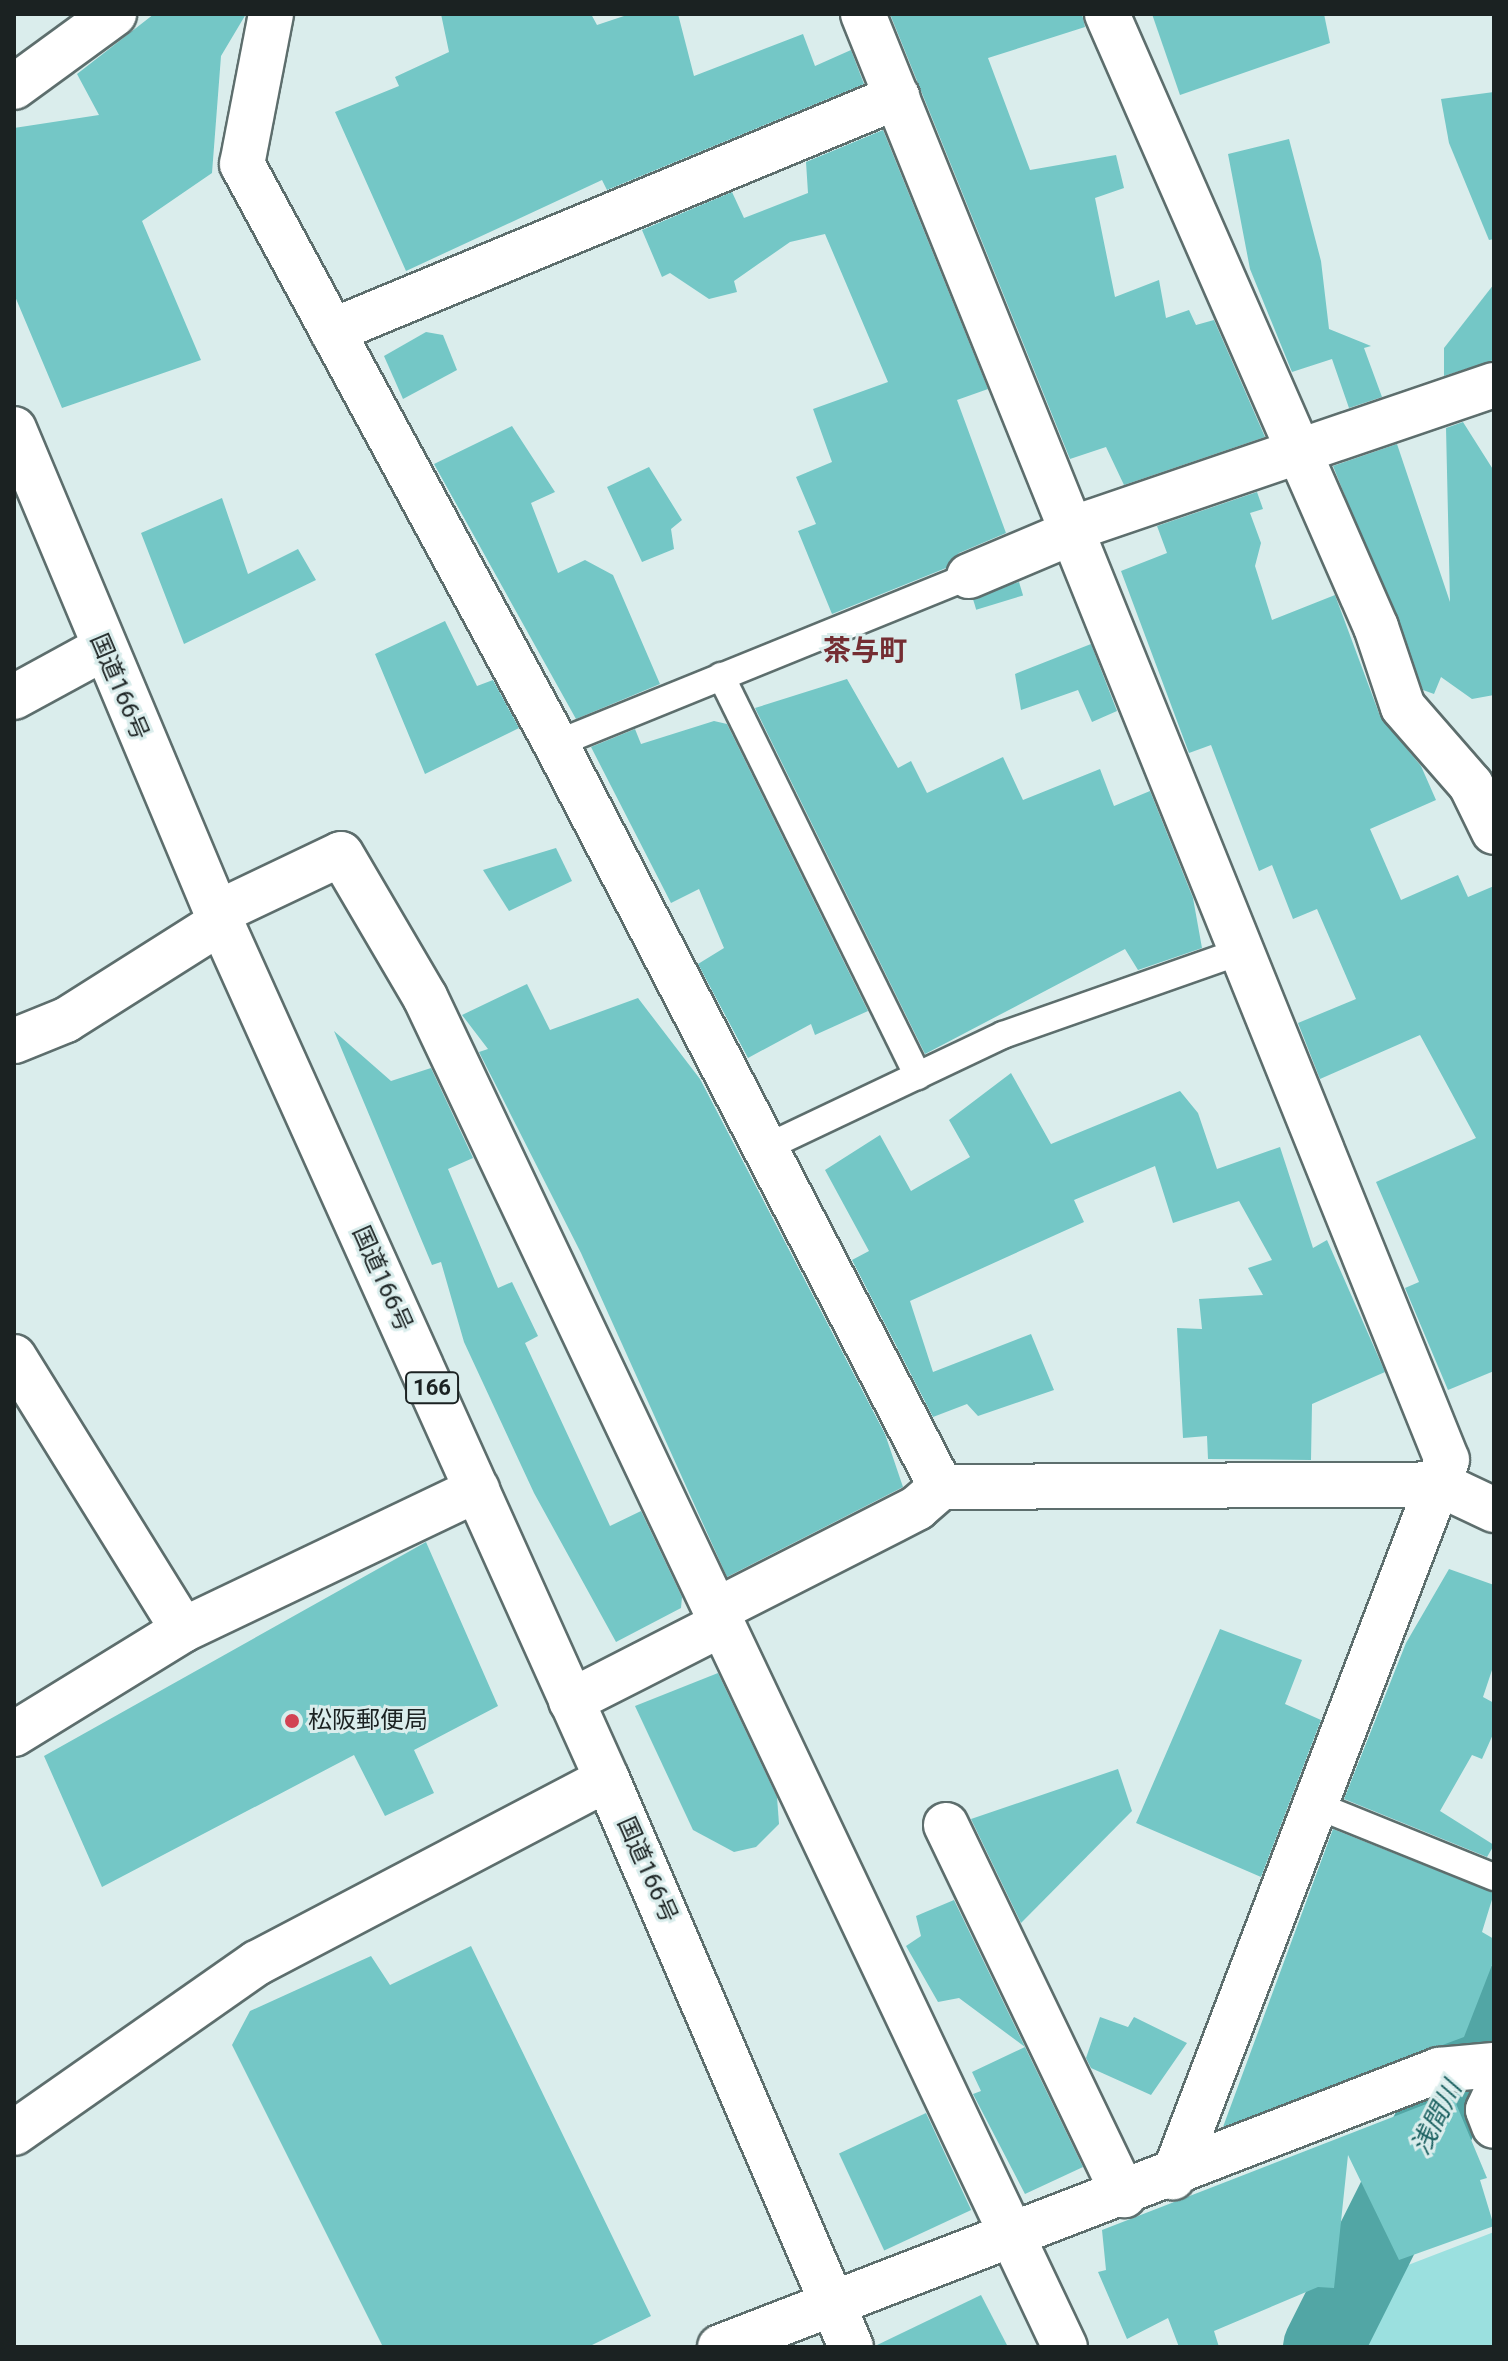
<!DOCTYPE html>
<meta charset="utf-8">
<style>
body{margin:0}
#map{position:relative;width:1508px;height:2361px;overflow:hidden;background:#daedec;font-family:Roboto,"Noto Sans JP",sans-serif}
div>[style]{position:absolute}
.green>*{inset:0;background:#9be0df}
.river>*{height:80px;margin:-40px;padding:0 40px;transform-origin:40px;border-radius:40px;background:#52a6a5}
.building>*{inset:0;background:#74c7c6;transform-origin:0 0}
.roads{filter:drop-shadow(2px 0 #5d6e6d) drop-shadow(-2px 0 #5d6e6d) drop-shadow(0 2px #5d6e6d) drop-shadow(0 -2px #5d6e6d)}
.lane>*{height:26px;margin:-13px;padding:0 13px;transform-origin:13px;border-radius:13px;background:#fff}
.street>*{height:44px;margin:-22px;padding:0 22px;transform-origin:22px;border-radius:22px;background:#fff}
.highway>*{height:44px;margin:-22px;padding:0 22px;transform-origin:22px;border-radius:22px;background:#fff}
.dots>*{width:22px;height:22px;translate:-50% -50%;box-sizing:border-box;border:4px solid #daedec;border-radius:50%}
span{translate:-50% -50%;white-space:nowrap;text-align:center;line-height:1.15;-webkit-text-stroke:6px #daedec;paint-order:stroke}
.shield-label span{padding:2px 6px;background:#daedec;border:2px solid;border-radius:6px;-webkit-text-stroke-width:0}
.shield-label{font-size:22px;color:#1b2222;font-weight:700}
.street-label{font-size:24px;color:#1b2222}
.poi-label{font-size:24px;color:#1b2222}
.left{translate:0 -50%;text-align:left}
.water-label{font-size:26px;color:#1d6262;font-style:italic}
.quarter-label{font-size:28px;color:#742d32;font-weight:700}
.frame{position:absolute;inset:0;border:16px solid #1b2222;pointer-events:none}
</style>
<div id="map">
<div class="green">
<i style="clip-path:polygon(1494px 2232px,1494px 2347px,1319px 2347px,1356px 2331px,1395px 2270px)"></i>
</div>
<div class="river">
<i style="left:1323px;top:2347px;width:382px;rotate:-63.4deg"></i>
</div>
<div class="building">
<i style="clip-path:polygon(154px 14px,246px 14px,221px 56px,212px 173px,142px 221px,201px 360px,62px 408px,14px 294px,14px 128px,99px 115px,77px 74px)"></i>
<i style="clip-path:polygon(441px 14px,591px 14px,597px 25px,630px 14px,678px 14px,694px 76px,803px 34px,815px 66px,851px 50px,864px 84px,607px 190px,602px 180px,406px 271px,335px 112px,399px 86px,395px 77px,449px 52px)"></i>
<i style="clip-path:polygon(890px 14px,1082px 14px,1085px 27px,988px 58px,1030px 170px,1116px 155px,1124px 188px,1095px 198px,1115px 297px,1159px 280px,1166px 318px,1189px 310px,1196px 325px,1214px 320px,1265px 437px,1124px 485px,1106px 447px,1070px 459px)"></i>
<i style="clip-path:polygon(1152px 14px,1324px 14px,1330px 43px,1180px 95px)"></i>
<i style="clip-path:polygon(1494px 92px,1494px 239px,1489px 240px,1449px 143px,1441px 99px)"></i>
<i style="clip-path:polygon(883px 130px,988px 389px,957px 400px,1006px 533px,959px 553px,946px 568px,832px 614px,798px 531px,816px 524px,796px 477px,832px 462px,813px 409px,888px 382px,825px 234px,790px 242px,734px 281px,737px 292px,709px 299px,670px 273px,662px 277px,642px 230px,732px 192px,744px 218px,808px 193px,806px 162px)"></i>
<i style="clip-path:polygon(1289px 139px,1321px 261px,1329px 329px,1371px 346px,1364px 348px,1382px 397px,1349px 408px,1332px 359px,1292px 372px,1250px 269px,1228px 154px)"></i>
<i style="clip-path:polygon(1494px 284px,1494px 360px,1444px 376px,1444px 348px)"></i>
<i style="clip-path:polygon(426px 332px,443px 335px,457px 370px,403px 399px,384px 356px)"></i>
<i style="clip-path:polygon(1463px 422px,1494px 471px,1494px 695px,1472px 699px,1441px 677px,1434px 694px,1423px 690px,1333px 466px,1397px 444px,1450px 602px,1446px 428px)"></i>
<i style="clip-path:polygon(512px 426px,555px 492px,531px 503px,558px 573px,585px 560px,613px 575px,660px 684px,576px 719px,434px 464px)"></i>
<i style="clip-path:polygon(649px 467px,682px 520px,671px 529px,674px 549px,642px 562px,607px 487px)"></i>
<i style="clip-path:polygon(1257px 492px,1263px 509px,1250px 513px,1261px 543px,1255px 566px,1272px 620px,1335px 595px,1380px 716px,1421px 766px,1436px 800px,1370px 829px,1401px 900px,1458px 875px,1468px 897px,1494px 886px,1494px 1371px,1448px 1390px,1405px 1288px,1419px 1282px,1376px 1182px,1476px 1138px,1420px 1035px,1320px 1079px,1298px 1023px,1356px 999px,1317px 909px,1293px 919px,1272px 865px,1259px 871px,1211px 745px,1189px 753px,1121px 571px,1167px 553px,1157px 526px)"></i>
<i style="clip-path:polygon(222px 498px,248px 574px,298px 549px,316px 580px,184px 644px,141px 533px)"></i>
<i style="left:1019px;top:582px;width:14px;height:49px;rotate:73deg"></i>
<i style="clip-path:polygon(445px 621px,477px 686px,493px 680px,519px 728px,425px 774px,375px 654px)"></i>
<i style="clip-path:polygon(1091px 644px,1117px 711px,1092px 722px,1078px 690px,1021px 710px,1015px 674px)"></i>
<i style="clip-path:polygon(847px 679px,898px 768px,911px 761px,927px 793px,1003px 757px,1023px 800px,1100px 769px,1114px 806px,1150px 791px,1193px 898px,1202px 948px,1138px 970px,1125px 949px,925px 1054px,755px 708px)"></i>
<i style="clip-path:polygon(714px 721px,727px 724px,868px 1011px,815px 1035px,811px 1024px,748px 1058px,698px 964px,724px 948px,699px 889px,671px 903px,591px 747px,635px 729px,641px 744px)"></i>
<i style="clip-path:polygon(556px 848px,572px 881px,509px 911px,483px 870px)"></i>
<i style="clip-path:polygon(527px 984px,550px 1030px,638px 998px,700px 1079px,885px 1434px,903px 1487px,727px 1577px,581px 1253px,479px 1052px,488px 1049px,462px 1015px)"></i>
<i style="clip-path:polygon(334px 1031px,391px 1081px,431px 1068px,473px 1158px,448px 1169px,498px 1288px,512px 1282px,538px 1336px,525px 1343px,610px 1526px,641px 1511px,682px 1597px,681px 1608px,616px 1642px,534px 1493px,464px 1342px,441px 1262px,432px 1265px)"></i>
<i style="clip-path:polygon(1011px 1073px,1051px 1144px,1180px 1091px,1198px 1113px,1217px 1169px,1280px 1147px,1313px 1248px,1327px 1240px,1385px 1372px,1312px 1404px,1311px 1460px,1208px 1459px,1207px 1436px,1183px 1438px,1177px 1328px,1202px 1329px,1199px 1299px,1263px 1295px,1248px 1268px,1272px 1260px,1239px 1201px,1173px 1223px,1155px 1166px,1074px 1200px,1084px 1222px,910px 1301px,933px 1372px,1031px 1334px,1054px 1390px,978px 1416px,967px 1404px,933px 1417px,852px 1260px,869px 1251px,825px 1170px,880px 1135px,911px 1191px,970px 1157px,949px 1120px)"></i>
<i style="clip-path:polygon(426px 1542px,498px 1706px,414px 1750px,434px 1793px,385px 1816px,354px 1755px,102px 1887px,44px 1756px)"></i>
<i style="clip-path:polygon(1449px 1569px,1494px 1585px,1494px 1664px,1483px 1697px,1494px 1703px,1494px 1732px,1482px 1759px,1472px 1755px,1440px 1811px,1494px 1845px,1487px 1857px,1344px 1799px,1406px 1643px)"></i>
<i style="clip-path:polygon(1220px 1629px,1302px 1660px,1285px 1704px,1321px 1720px,1261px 1877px,1136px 1823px)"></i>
<i style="clip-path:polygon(718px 1673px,777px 1797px,779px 1824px,756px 1847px,734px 1852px,693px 1830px,635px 1706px)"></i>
<i style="clip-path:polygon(1118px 1769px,1132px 1811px,1021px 1923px,971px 1819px)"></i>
<i style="clip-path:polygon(1333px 1829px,1494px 1893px,1482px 1932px,1494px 1939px,1494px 1960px,1464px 2037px,1223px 2127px)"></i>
<i style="clip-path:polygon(954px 1900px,1083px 2167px,1025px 2194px,973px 2094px,981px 2091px,972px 2072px,1025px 2047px,959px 1998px,938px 2002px,906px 1946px,921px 1936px,916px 1916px)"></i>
<i style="clip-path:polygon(471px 1946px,651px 2316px,588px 2347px,383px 2347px,232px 2045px,250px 2011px,371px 1956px,390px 1985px)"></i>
<i style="clip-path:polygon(1100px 2017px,1128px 2027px,1134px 2017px,1187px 2043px,1151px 2095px,1091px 2068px,1086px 2058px)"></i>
<i style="clip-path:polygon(1452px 2094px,1487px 2178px,1480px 2180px,1494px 2226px,1399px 2260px,1348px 2155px,1334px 2288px,1318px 2287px,1214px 2331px,1219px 2347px,1179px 2347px,1168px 2318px,1127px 2339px,1098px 2272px,1106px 2270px,1102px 2230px)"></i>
<i style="left:926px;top:2113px;width:107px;height:96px;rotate:65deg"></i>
<i style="clip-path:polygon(981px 2295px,1008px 2347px,876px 2347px,875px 2346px)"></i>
</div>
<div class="roads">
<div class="lane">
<i style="left:721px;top:676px;width:446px;rotate:63.8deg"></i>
<i style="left:556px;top:744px;width:446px;rotate:-22.1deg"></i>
<i style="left:763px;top:1149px;width:266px;rotate:-25.4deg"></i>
<i style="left:1003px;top:1035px;width:253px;rotate:-19.4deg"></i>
<i style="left:1318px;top:1806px;width:190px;rotate:22deg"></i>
</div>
<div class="street">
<i style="left:271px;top:14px;width:153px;rotate:100.9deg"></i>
<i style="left:242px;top:164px;width:660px;rotate:61.57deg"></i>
<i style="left:556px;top:744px;width:837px;rotate:62.61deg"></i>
<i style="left:863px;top:14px;width:1559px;rotate:68.01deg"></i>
<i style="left:1447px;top:1460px;width:768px;rotate:110.91deg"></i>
<i style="left:1107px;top:14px;width:669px;rotate:66.31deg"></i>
<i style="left:1376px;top:627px;width:84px;rotate:71.4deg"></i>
<i style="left:1403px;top:707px;width:103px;rotate:48.9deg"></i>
<i style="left:1471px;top:785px;width:52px;rotate:63.9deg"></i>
<i style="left:14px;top:87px;width:124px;rotate:-36.1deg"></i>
<i style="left:332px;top:331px;width:612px;rotate:-22.5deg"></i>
<i style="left:1071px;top:529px;width:447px;rotate:-18.8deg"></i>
<i style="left:969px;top:576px;width:113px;rotate:-22.9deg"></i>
<i style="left:14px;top:697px;width:100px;rotate:-28.6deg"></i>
<i style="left:217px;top:913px;width:137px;rotate:-25.4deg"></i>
<i style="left:341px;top:854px;width:166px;rotate:59.6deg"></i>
<i style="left:425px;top:997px;width:1494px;rotate:64.64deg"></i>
<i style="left:14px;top:1041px;width:56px;rotate:-22deg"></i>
<i style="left:66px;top:1020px;width:183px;rotate:-32.3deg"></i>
<i style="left:14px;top:1357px;width:321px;rotate:58.2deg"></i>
<i style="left:715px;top:1611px;width:227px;rotate:-27deg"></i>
<i style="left:917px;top:1508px;width:32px;rotate:-41deg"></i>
<i style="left:941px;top:1487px;width:498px;rotate:-0.3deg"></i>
<i style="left:1439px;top:1484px;width:61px;rotate:25.3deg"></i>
<i style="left:571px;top:1701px;width:167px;rotate:-27deg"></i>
<i style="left:14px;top:1734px;width:198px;rotate:-31.6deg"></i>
<i style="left:183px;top:1630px;width:326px;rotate:-25.5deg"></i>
<i style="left:946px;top:1825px;width:411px;rotate:64.3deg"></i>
<i style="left:1494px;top:2097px;width:14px;rotate:115deg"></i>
<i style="left:1488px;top:2110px;width:17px;rotate:69deg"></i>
<i style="left:14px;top:2133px;width:297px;rotate:-35deg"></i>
<i style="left:257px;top:1963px;width:395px;rotate:-27.7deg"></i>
<i style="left:720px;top:2347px;width:771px;rotate:-21.07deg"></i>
<i style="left:1439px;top:2070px;width:55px;rotate:-5.2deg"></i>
</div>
<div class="highway">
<i style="left:14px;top:429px;width:525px;rotate:67.25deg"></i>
<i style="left:217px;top:913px;width:950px;rotate:65.76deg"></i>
<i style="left:607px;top:1779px;width:618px;rotate:66.75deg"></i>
</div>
</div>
<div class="dots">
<i style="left:292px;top:1721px;background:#d24253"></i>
</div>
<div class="shield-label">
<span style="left:432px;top:1388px">166</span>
</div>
<div class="street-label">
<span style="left:119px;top:687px;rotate:67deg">国道166号</span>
<span style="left:382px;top:1279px;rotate:66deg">国道166号</span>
<span style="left:647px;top:1870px;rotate:66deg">国道166号</span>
</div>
<div class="poi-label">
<span class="left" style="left:308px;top:1721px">松阪郵便局</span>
</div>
<div class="water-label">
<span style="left:1437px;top:2118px;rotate:-63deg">浅間川</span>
</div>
<div class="quarter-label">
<span style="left:865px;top:651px">茶与町</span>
</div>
<div class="frame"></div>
</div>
